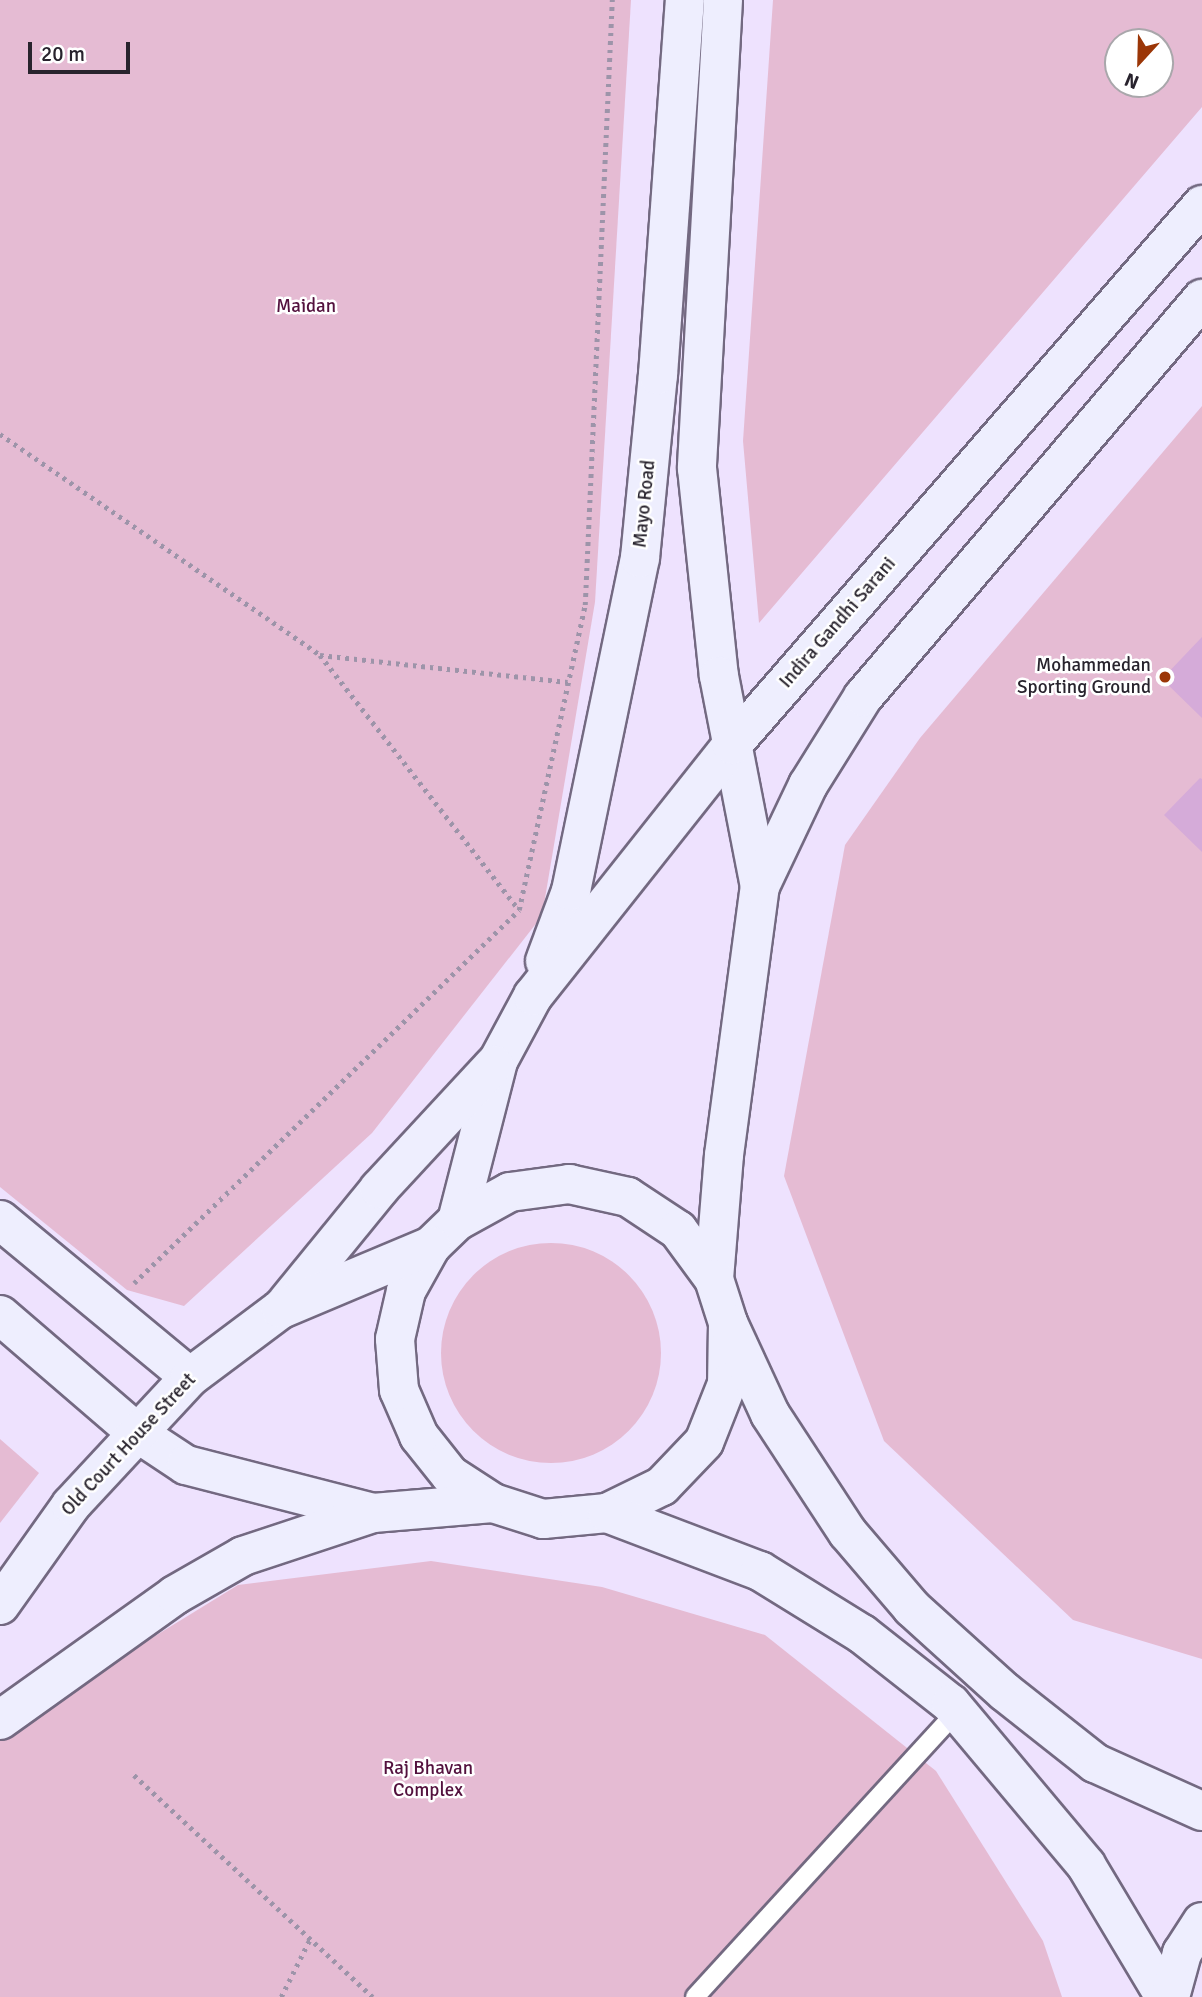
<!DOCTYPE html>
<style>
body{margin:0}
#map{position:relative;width:1202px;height:1997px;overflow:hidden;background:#eee2fe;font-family:Signika,sans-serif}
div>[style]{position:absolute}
.green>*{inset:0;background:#e5bbd3}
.round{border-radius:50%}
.building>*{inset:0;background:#d5abd9}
.path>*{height:4.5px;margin-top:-2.25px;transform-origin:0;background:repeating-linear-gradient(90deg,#9d94a9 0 3.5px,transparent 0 8.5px)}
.roads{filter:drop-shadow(2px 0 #736981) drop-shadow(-2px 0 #736981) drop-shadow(0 2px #736981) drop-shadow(0 -2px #736981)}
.lane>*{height:18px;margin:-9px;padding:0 9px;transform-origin:9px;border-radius:9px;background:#fff}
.secondary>*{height:38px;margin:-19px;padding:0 19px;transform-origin:19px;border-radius:19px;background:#eeeefe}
.dots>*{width:19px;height:19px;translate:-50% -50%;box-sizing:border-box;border:4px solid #fff;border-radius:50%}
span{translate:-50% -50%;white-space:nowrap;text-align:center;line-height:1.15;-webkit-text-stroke:5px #fff;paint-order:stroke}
.park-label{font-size:19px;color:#53113e}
.street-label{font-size:19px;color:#28232d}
.poi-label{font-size:19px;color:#28232d}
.right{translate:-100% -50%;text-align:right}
.north{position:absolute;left:1104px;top:28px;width:70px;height:70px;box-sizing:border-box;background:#fff;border:2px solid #a9a7ab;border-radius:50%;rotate:202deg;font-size:19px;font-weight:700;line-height:28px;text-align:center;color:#28232d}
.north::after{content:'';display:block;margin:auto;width:24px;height:32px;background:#9b3607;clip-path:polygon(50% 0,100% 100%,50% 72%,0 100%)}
.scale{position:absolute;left:28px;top:42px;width:102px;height:32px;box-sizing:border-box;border:4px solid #28232d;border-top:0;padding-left:9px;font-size:21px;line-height:24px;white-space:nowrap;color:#28232d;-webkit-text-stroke:5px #fff;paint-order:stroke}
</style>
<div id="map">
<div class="green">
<i style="clip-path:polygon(0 0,631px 0,595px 602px,542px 916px,372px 1133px,184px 1306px,127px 1290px,0 1187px)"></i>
<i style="clip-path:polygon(evenodd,773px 0,1202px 0,1202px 107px,759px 623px,743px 441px,773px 0,1118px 42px,1160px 42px,1160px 84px,1118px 84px,1118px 42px)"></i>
<i style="clip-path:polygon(1202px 406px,1202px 1659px,1073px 1620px,884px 1441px,784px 1176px,845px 845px,920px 738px)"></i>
<i class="round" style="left:441px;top:1243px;width:220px;height:220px"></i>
<i style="clip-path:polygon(0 1439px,39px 1473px,0 1523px)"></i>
<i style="clip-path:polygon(431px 1561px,602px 1587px,765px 1635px,936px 1771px,1043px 1941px,1062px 1997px,0 1997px,0 1738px,12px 1724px,238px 1585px)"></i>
</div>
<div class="building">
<i style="clip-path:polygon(1202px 637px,1202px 718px,1162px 679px)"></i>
<i style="clip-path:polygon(1200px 778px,1202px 779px,1202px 852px,1164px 815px)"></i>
</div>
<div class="path">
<i style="left:0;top:434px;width:389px;rotate:34.6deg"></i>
<i style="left:320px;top:655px;width:323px;rotate:52deg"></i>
<i style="left:320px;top:655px;width:249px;rotate:6.2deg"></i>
<i style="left:134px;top:1283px;width:536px;rotate:-44.09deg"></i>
<i style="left:519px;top:910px;width:312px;rotate:-77.8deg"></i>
<i style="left:585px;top:605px;width:606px;rotate:-87.44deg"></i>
<i style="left:134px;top:1775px;width:326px;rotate:42.9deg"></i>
<i style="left:281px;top:1997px;width:65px;rotate:-63.4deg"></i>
</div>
<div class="roads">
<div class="lane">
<i style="left:695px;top:1997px;width:389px;rotate:-47.5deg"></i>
</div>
<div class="secondary">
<i style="left:723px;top:0;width:469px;rotate:93.2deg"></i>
<i style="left:697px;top:468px;width:209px;rotate:84deg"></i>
<i style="left:719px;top:676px;width:214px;rotate:79deg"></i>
<i style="left:545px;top:961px;width:75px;rotate:-69.6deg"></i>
<i style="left:571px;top:891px;width:340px;rotate:-78.3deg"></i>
<i style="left:640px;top:558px;width:184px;rotate:-84.4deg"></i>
<i style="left:658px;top:375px;width:376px;rotate:-85.9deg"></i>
<i style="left:0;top:1220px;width:246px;rotate:39.6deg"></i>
<i style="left:457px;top:1221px;width:165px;rotate:-75.6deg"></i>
<i style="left:498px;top:1061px;width:74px;rotate:-61.7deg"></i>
<i style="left:533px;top:996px;width:320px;rotate:-51.6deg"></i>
<i style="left:732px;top:745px;width:716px;rotate:-48.96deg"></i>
<i style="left:714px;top:1279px;width:124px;rotate:-85.4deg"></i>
<i style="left:724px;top:1155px;width:271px;rotate:-82.4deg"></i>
<i style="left:760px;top:886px;width:112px;rotate:-64.6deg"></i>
<i style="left:808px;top:785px;width:104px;rotate:-58deg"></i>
<i style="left:863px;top:697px;width:523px;rotate:-49.58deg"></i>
<i style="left:287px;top:1302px;width:146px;rotate:-50.8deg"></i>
<i style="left:379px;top:1189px;width:169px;rotate:-47.2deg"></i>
<i style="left:0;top:1315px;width:179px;rotate:40.7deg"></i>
<i style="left:136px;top:1432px;width:60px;rotate:33.4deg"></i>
<i style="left:186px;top:1465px;width:189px;rotate:14.4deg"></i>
<i style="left:728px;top:1323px;width:61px;rotate:90.9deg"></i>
<i style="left:727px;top:1384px;width:62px;rotate:111.6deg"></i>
<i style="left:704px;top:1442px;width:61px;rotate:133.7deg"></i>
<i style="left:662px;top:1486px;width:61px;rotate:153.9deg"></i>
<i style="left:607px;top:1513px;width:64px;rotate:174.6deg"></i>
<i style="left:543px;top:1519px;width:52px;rotate:-162.3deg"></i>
<i style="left:493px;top:1503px;width:51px;rotate:-146.9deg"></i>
<i style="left:450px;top:1475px;width:50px;rotate:-128.5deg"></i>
<i style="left:419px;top:1436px;width:50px;rotate:-113.5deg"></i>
<i style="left:399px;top:1390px;width:51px;rotate:-94.5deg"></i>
<i style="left:395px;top:1339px;width:49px;rotate:-77.1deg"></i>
<i style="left:406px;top:1291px;width:51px;rotate:-60.9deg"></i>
<i style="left:431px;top:1246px;width:36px;rotate:-44deg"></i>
<i style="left:457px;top:1221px;width:60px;rotate:-28.7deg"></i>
<i style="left:510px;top:1192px;width:60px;rotate:-7.7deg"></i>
<i style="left:569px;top:1184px;width:60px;rotate:12.4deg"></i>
<i style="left:628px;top:1197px;width:60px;rotate:33.4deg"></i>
<i style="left:678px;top:1230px;width:61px;rotate:53.7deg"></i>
<i style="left:714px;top:1279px;width:46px;rotate:72.3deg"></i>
<i style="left:728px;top:1323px;width:100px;rotate:65.2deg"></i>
<i style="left:770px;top:1414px;width:142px;rotate:56.8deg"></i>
<i style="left:848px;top:1533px;width:99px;rotate:49.5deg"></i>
<i style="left:912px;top:1608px;width:125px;rotate:42.1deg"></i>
<i style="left:1005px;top:1692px;width:115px;rotate:38.3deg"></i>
<i style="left:1095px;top:1763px;width:117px;rotate:24.2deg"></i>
<i style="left:607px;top:1513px;width:164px;rotate:20.8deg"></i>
<i style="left:760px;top:1571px;width:120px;rotate:31.7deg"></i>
<i style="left:862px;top:1634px;width:113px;rotate:38.2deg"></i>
<i style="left:951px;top:1704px;width:210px;rotate:50deg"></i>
<i style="left:1086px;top:1865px;width:154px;rotate:59.1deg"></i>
<i style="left:0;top:1605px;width:123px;rotate:-54.6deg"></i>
<i style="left:71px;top:1505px;width:175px;rotate:-47.1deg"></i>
<i style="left:190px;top:1377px;width:114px;rotate:-36.8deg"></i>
<i style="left:281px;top:1309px;width:163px;rotate:-22.8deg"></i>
<i style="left:0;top:1720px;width:215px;rotate:-35.5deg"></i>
<i style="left:175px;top:1595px;width:78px;rotate:-29.8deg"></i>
<i style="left:243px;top:1556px;width:137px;rotate:-18.3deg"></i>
<i style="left:373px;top:1513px;width:120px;rotate:-4.8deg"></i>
<i style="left:1170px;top:1997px;width:46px;rotate:-74.7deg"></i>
<i style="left:1182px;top:1953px;width:37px;rotate:-57deg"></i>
</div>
</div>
<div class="dots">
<i style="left:1165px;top:677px;background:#9b3607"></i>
</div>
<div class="park-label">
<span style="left:306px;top:307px">Maidan</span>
<span style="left:428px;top:1780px">Raj Bhavan<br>Complex</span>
</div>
<div class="street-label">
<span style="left:645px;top:504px;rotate:-84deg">Mayo Road</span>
<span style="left:838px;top:623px;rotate:-49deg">Indira Gandhi Sarani</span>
<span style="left:129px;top:1445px;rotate:-47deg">Old Court House Street</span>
</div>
<div class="poi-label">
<span class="right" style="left:1151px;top:677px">Mohammedan<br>Sporting Ground</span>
</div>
<div class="north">N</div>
<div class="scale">20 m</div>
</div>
